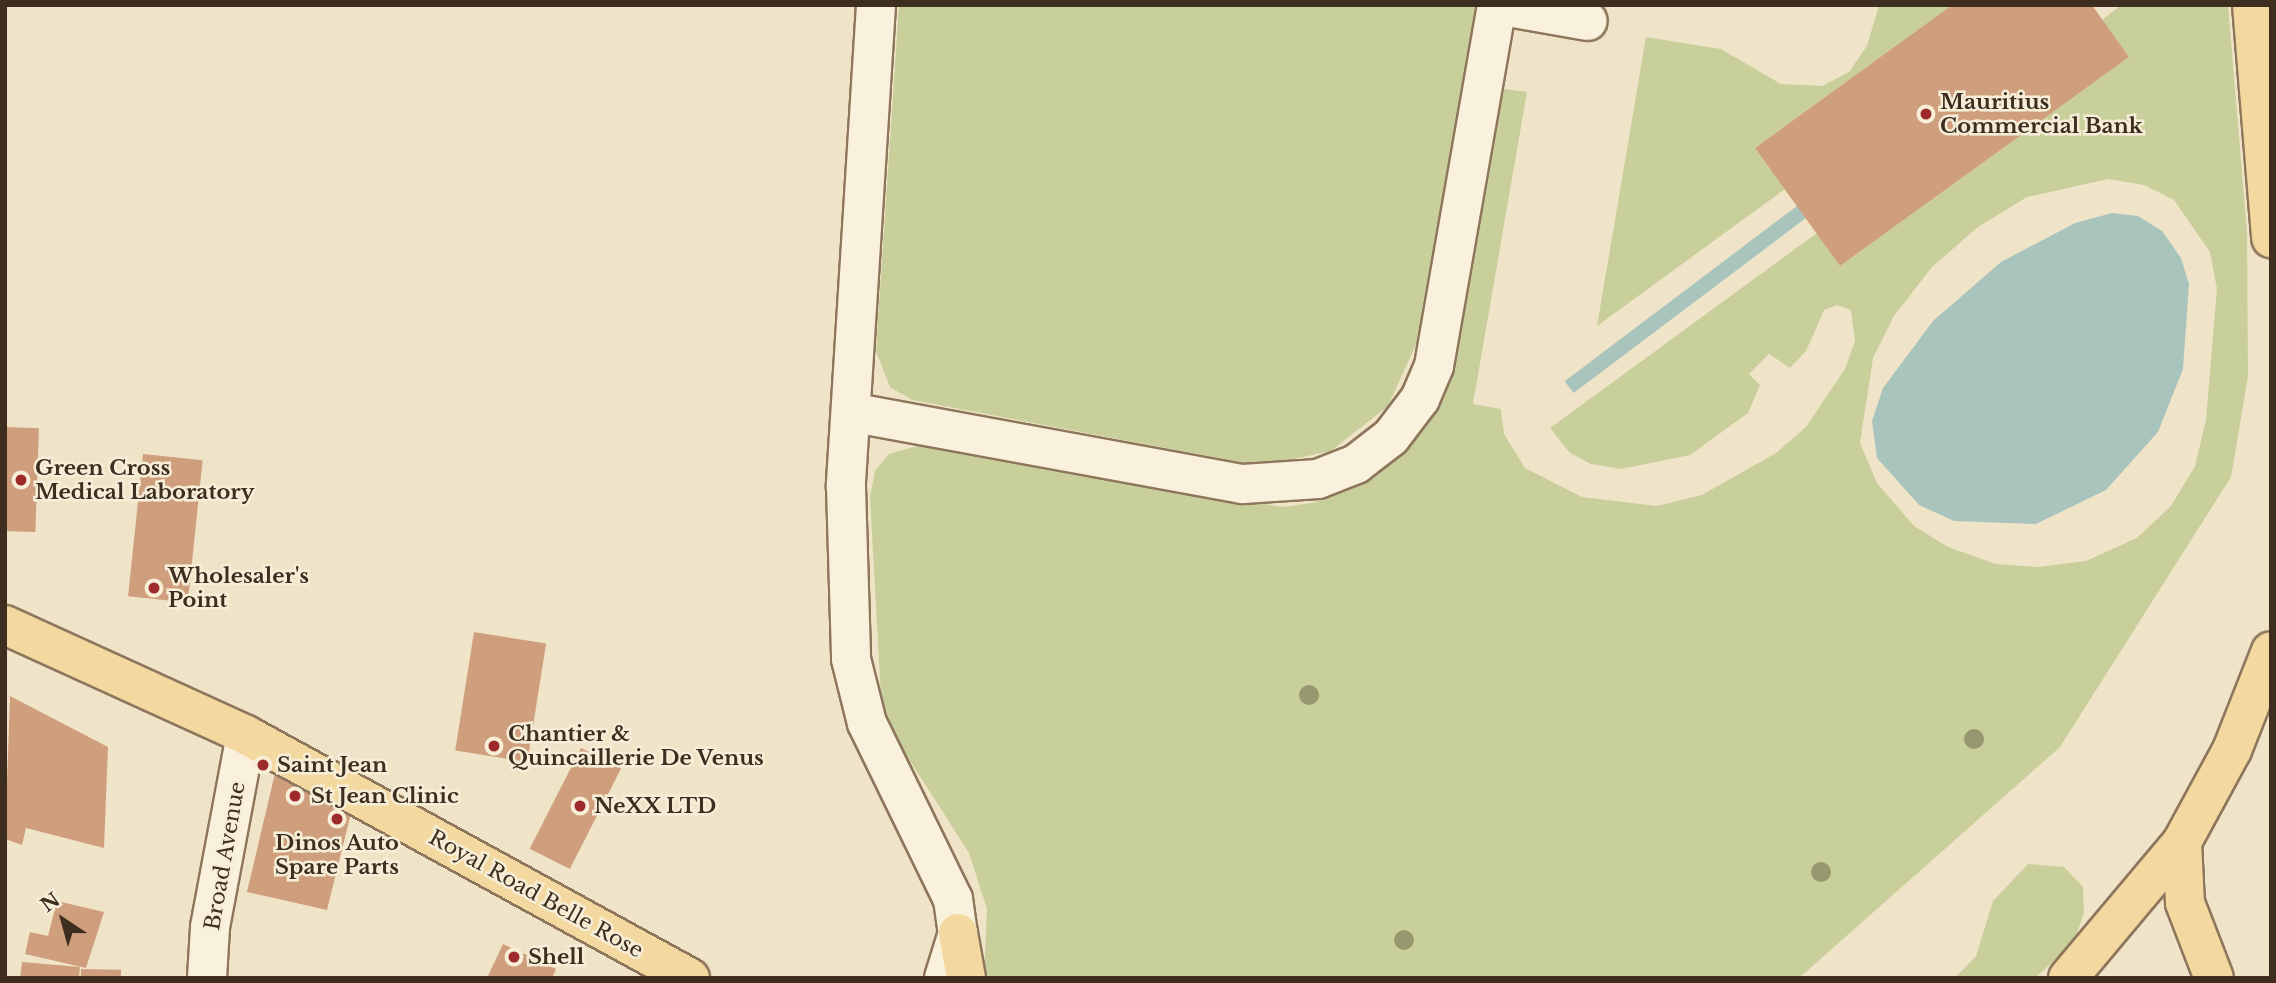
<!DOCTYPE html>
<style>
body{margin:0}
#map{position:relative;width:2276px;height:983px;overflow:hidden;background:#f0e4c8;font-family:"Libre Baskerville",serif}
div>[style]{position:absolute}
.green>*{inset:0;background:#c9cf9b}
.water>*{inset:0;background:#a9c4bc;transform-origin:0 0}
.building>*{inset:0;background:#cf9f7d;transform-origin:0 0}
.roads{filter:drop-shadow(2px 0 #8d765c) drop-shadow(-2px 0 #8d765c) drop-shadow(0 2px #8d765c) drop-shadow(0 -2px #8d765c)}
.minor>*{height:38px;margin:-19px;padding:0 19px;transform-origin:19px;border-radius:19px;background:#faf1dc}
.major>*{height:38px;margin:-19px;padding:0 19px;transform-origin:19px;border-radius:19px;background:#f3d9a0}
.trees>*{width:20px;height:20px;margin:-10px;border-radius:50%;background:#96986f}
.dots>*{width:19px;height:19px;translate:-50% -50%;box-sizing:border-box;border:4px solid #f7eed8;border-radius:50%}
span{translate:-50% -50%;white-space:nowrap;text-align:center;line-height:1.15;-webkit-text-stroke:5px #f7eed8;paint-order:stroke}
.poi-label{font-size:21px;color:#3d2e20;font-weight:700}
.left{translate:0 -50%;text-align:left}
.street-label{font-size:21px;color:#3d2e20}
.frame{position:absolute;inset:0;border:7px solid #3d2e20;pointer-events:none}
.north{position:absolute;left:28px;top:885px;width:70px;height:70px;-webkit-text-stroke:5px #f7eed8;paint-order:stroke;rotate:324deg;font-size:19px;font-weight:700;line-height:28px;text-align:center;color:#3d2e20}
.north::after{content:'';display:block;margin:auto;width:24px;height:32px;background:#3d2e20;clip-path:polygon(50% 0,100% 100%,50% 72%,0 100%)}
</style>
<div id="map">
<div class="green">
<i style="clip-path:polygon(899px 5px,1476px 5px,1420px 336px,1388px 406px,1331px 451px,1261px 466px,912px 400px,890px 387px,876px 351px)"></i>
<i style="clip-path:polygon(1879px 5px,1952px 5px,1755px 148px,1785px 189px,1597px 326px,1646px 37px,1721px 49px,1781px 84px,1822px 86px,1849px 72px,1867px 46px)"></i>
<i style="clip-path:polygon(evenodd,2121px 5px,2228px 5px,2247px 232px,2248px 376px,2231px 477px,2060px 747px,1799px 978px,984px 978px,987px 909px,969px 853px,898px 742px,881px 698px,870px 497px,875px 471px,889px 454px,928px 443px,1282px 507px,1313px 503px,1375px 473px,1454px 353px,1504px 89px,1527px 92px,1473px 404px,1501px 409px,1504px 434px,1525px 468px,1582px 497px,1657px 506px,1702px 495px,1776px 453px,1806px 427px,1845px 369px,1855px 341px,1851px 310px,1837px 305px,1824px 310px,1806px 351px,1790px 368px,1769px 354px,1749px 374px,1760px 385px,1748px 413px,1690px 455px,1621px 469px,1591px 464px,1570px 453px,1550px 428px,1817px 233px,1840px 266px,2129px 57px,2102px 20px,2121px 5px,2108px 179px,2144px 185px,2174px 200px,2210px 252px,2217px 289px,2206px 420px,2195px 466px,2171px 506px,2137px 538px,2086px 561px,2038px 567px,1996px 564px,1948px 547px,1914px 526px,1877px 483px,1860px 443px,1873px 358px,1894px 316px,1932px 267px,1978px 227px,2027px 197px,2108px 179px)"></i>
<i style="clip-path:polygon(2028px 864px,2064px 867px,2083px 887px,2084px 913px,2074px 942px,2035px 978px,1955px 978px,1976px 956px,1993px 901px)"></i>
</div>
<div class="water">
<i style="left:1797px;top:206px;width:15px;height:291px;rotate:53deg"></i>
<i style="clip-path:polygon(2112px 213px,2138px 216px,2162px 231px,2181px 258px,2189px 284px,2183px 369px,2158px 432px,2106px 490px,2036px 524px,1954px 521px,1919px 505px,1877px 458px,1872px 421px,1883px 388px,1933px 321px,2001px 262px,2075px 223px)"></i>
</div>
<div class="building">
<i style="clip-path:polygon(1952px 5px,2092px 5px,2129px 57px,1840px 266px,1755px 148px)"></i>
<i style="left:5px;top:427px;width:34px;height:104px;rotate:2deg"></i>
<i style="left:143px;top:454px;width:60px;height:143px;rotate:6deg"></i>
<i style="left:474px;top:632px;width:73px;height:120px;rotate:9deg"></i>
<i style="clip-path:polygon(10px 696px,108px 747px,104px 848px,26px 828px,22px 845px,5px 839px)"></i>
<i style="left:581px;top:748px;width:45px;height:113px;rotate:27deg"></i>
<i style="clip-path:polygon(276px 769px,352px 809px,327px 910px,247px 892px)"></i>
<i style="clip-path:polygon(57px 901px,104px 912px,86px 968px,25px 954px,30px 932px,48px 936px)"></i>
<i style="clip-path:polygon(503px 944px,556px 969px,552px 978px,487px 978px)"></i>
<i style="clip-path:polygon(22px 962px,80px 967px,79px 978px,20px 978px)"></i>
<i style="left:81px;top:969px;width:40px;height:9px;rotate:1deg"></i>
</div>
<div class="roads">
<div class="minor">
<i style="left:876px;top:5px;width:483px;rotate:93.6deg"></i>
<i style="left:846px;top:487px;width:172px;rotate:88.3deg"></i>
<i style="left:851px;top:659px;width:66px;rotate:76deg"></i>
<i style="left:867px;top:723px;width:196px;rotate:64deg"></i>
<i style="left:953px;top:899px;width:34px;rotate:82deg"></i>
<i style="left:958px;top:933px;width:47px;rotate:107.3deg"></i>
<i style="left:1497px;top:5px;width:92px;rotate:10deg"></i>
<i style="left:855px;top:413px;width:394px;rotate:10.4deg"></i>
<i style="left:1243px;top:484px;width:75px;rotate:-3.8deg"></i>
<i style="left:1318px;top:479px;width:41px;rotate:-21.5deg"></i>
<i style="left:1356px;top:464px;width:44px;rotate:-37.6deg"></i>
<i style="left:1391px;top:437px;width:48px;rotate:-52.7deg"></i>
<i style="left:1420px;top:399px;width:36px;rotate:-67deg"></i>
<i style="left:1434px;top:366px;width:366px;rotate:-80.1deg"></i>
<i style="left:207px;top:978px;width:51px;rotate:-86.6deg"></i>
<i style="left:210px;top:927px;width:195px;rotate:-79.4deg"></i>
</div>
<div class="major">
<i style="left:2252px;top:5px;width:234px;rotate:85.3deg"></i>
<i style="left:5px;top:625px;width:265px;rotate:24.5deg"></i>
<i style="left:246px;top:735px;width:506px;rotate:28.69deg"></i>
<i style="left:2182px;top:842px;width:61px;rotate:87.2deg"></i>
<i style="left:2185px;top:903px;width:80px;rotate:68.9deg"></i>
<i style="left:958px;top:933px;width:46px;rotate:79.9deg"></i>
<i style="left:2068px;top:978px;width:177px;rotate:-50deg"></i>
<i style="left:2182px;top:842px;width:105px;rotate:-61.5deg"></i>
<i style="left:2232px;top:750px;width:106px;rotate:-68.5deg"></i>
</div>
</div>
<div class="trees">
<i style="left:1309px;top:695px"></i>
<i style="left:1974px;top:739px"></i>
<i style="left:1821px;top:872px"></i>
<i style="left:1404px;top:940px"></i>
</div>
<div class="dots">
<i style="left:1926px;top:114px;background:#9e2a2b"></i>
<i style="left:21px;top:480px;background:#9e2a2b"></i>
<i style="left:154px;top:588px;background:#9e2a2b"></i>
<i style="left:494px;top:746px;background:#9e2a2b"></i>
<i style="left:263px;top:765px;background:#9e2a2b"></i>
<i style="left:295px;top:796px;background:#9e2a2b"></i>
<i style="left:580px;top:806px;background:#9e2a2b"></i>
<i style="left:337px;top:819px;background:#9e2a2b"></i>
<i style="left:514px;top:957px;background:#9e2a2b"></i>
</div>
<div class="poi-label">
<span class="left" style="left:1940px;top:114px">Mauritius<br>Commercial Bank</span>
<span class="left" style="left:35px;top:480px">Green Cross<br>Medical Laboratory</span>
<span class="left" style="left:168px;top:588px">Wholesaler's<br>Point</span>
<span class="left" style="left:508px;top:746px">Chantier &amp;<br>Quincaillerie De Venus</span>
<span class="left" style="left:277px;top:765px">Saint Jean</span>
<span class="left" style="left:311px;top:796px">St Jean Clinic</span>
<span class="left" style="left:594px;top:806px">NeXX LTD</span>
<span style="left:337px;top:855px">Dinos Auto<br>Spare Parts</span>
<span class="left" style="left:528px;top:957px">Shell</span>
</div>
<div class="street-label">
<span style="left:225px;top:856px;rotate:-80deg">Broad Avenue</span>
<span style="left:536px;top:894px;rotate:29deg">Royal Road Belle Rose</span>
</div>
<div class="frame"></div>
<div class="north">N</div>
</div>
